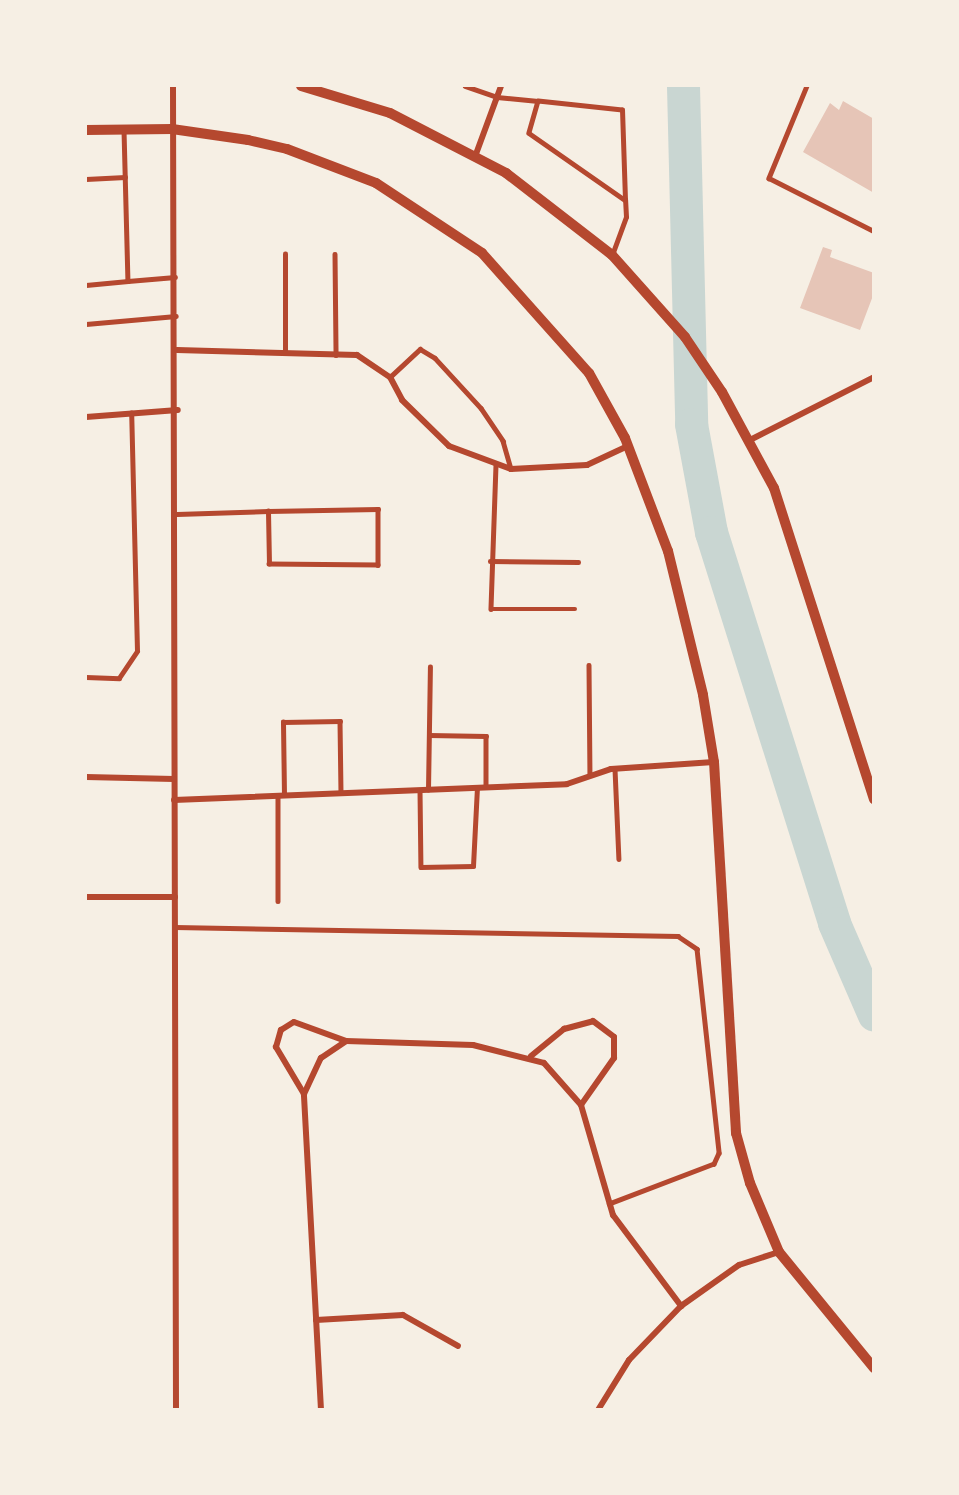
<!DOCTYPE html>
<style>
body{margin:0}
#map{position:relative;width:959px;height:1495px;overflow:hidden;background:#f6efe4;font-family:Cabin,sans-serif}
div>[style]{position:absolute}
.river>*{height:33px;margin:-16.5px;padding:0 16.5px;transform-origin:16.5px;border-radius:16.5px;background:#c9d6d2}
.building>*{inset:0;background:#e6c5b7}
.service>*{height:4.5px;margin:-2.25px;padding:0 2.25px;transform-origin:2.25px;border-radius:2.25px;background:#b5482f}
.minor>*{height:6px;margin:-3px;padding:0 3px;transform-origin:3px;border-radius:3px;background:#b5482f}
.tertiary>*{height:10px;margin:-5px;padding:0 5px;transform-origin:5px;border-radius:5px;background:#b5482f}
span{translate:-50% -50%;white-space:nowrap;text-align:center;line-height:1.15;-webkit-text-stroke:5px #f6efe4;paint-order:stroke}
.frame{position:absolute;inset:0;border:87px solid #f6efe4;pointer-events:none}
</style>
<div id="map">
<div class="river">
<i style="left:683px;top:86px;width:338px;rotate:88.6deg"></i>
<i style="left:691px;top:424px;width:110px;rotate:79.5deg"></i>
<i style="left:711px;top:532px;width:410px;rotate:72.5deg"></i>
<i style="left:834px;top:923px;width:100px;rotate:66.5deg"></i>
</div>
<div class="building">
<i style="clip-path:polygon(843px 101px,874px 119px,874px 193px,803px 152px,830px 103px,839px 110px)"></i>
<i style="clip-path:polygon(823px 247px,832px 250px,830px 257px,874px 273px,874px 293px,860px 330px,800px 308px)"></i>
</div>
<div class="service">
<i style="left:465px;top:86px;width:34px;rotate:19deg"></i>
<i style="left:497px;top:97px;width:41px;rotate:5.6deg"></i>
<i style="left:807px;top:86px;width:100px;rotate:112.4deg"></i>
<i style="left:769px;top:178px;width:118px;rotate:26.8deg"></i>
<i style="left:124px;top:130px;width:151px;rotate:88.5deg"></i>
<i style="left:128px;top:281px;width:47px;rotate:-4.9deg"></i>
<i style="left:86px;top:179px;width:39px;rotate:-3deg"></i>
<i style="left:335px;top:254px;width:101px;rotate:89.4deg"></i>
<i style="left:612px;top:255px;width:40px;rotate:-69.8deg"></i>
<i style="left:626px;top:217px;width:17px;rotate:-93deg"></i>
<i style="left:625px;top:200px;width:90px;rotate:-91.9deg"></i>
<i style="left:622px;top:110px;width:84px;rotate:-173.9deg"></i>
<i style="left:538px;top:101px;width:33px;rotate:106deg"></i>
<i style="left:529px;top:133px;width:117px;rotate:34.9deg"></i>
<i style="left:86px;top:285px;width:42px;rotate:-5.4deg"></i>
<i style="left:86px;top:324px;width:90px;rotate:-5.1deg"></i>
<i style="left:285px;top:353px;width:99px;rotate:-90deg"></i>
<i style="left:390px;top:377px;width:41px;rotate:-43deg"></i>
<i style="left:420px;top:349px;width:17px;rotate:31deg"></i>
<i style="left:435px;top:358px;width:68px;rotate:47.4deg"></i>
<i style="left:481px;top:408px;width:40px;rotate:56deg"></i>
<i style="left:503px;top:441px;width:29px;rotate:74deg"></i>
<i style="left:496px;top:465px;width:144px;rotate:92deg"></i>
<i style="left:491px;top:609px;width:84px"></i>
<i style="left:177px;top:514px;width:91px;rotate:-1.9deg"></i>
<i style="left:268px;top:511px;width:110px;rotate:-1deg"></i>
<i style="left:378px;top:509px;width:56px;rotate:90deg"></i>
<i style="left:378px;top:565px;width:109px;rotate:-179.5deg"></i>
<i style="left:269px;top:564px;width:53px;rotate:-91.1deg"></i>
<i style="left:490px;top:561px;width:88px;rotate:0.7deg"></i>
<i style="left:589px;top:665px;width:108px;rotate:89.5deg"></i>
<i style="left:86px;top:677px;width:33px;rotate:2deg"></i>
<i style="left:119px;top:678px;width:32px;rotate:-56deg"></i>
<i style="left:137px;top:651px;width:238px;rotate:-91.4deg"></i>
<i style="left:429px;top:735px;width:57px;rotate:1deg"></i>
<i style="left:486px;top:736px;width:51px;rotate:90deg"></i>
<i style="left:615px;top:769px;width:90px;rotate:87.5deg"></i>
<i style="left:420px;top:790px;width:77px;rotate:89.3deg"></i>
<i style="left:421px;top:867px;width:52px;rotate:-1.1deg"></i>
<i style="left:473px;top:866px;width:78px;rotate:-87.1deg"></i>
<i style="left:428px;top:790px;width:123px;rotate:-89.1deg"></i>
<i style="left:278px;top:795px;width:106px;rotate:90deg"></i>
<i style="left:284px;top:795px;width:73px;rotate:-90.8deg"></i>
<i style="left:283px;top:722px;width:57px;rotate:-1deg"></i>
<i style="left:340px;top:721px;width:72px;rotate:89.2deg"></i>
<i style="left:175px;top:927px;width:503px;rotate:1.03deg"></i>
<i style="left:678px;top:936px;width:23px;rotate:34deg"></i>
<i style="left:697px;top:949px;width:205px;rotate:83.8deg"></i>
<i style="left:719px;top:1153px;width:12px;rotate:114deg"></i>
<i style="left:714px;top:1164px;width:112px;rotate:159.1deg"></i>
</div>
<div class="minor">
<i style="left:173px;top:86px;width:1324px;rotate:89.87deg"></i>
<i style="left:476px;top:154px;width:72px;rotate:-69.8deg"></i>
<i style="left:177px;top:350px;width:180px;rotate:1.6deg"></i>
<i style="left:357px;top:355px;width:40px;rotate:34deg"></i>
<i style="left:390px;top:377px;width:26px;rotate:62deg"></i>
<i style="left:402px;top:400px;width:66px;rotate:44.4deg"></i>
<i style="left:449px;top:446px;width:66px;rotate:20.4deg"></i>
<i style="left:511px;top:469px;width:76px;rotate:-3deg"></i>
<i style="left:587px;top:465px;width:45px;rotate:-24.9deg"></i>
<i style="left:86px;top:417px;width:92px;rotate:-4.4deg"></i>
<i style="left:750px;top:440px;width:139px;rotate:-26.9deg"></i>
<i style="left:86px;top:777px;width:88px;rotate:1.3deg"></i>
<i style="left:174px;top:800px;width:393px;rotate:-2.3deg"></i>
<i style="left:567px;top:784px;width:46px;rotate:-18.8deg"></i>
<i style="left:611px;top:769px;width:103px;rotate:-3.9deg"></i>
<i style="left:86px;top:897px;width:89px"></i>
<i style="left:531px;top:1056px;width:43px;rotate:-39.3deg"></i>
<i style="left:564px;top:1029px;width:30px;rotate:-15deg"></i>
<i style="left:593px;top:1021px;width:26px;rotate:37deg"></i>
<i style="left:614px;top:1037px;width:21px;rotate:90deg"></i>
<i style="left:614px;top:1058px;width:57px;rotate:125.1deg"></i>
<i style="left:304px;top:1094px;width:55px;rotate:-120.8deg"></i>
<i style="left:276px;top:1047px;width:18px;rotate:-74deg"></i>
<i style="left:281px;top:1030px;width:15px;rotate:-32deg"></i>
<i style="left:294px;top:1022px;width:55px;rotate:20.1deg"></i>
<i style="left:316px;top:1320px;width:87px;rotate:-3.3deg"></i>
<i style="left:403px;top:1315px;width:63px;rotate:29.4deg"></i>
<i style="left:321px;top:1410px;width:316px;rotate:-93.1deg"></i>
<i style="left:304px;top:1094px;width:40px;rotate:-65deg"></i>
<i style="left:321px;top:1058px;width:30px;rotate:-34deg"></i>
<i style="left:346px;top:1041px;width:127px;rotate:1.8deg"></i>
<i style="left:473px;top:1045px;width:73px;rotate:14.2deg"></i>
<i style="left:544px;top:1063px;width:56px;rotate:48.6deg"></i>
<i style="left:581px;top:1105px;width:115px;rotate:73.8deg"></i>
<i style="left:613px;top:1215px;width:114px;rotate:53.2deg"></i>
<i style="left:598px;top:1410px;width:59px;rotate:-58.2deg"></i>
<i style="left:629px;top:1360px;width:75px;rotate:-46.1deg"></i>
<i style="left:681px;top:1306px;width:71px;rotate:-35.3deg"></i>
<i style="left:739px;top:1265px;width:42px;rotate:-18deg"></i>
</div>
<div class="tertiary">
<i style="left:301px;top:86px;width:93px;rotate:16.9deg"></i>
<i style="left:390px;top:113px;width:131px;rotate:27.3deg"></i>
<i style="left:506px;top:173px;width:134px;rotate:37.7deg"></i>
<i style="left:612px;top:255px;width:110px;rotate:48.3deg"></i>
<i style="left:685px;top:337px;width:66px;rotate:56.1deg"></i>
<i style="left:722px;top:392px;width:109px;rotate:61.6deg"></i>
<i style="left:774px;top:488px;width:327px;rotate:72.2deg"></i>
<i style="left:86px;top:130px;width:86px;rotate:-0.7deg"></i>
<i style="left:172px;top:129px;width:77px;rotate:8.2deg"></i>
<i style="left:248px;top:140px;width:40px;rotate:13deg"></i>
<i style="left:287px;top:149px;width:95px;rotate:20.9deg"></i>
<i style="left:376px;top:183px;width:127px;rotate:33.4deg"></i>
<i style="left:482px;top:253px;width:161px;rotate:48.3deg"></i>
<i style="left:589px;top:373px;width:74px;rotate:61deg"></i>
<i style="left:625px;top:438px;width:121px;rotate:69.2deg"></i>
<i style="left:668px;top:551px;width:148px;rotate:76.3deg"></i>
<i style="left:703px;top:695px;width:68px;rotate:80.7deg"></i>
<i style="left:714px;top:762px;width:372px;rotate:86.6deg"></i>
<i style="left:736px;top:1133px;width:52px;rotate:74.4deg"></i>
<i style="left:750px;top:1183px;width:75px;rotate:67.2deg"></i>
<i style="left:779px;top:1252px;width:150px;rotate:50.7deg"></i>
</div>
<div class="frame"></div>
</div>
